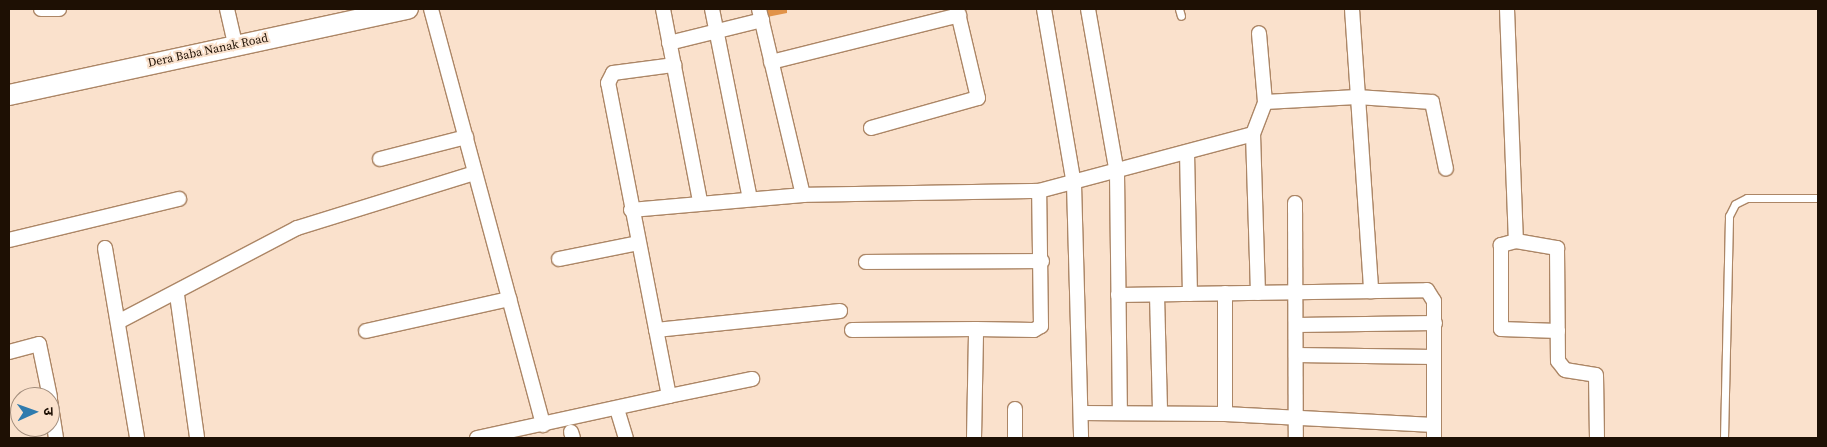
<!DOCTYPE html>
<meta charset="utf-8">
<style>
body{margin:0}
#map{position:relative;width:1827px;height:447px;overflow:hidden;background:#fae1cc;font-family:"Source Serif 4","Noto Sans Devanagari",serif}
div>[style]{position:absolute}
.building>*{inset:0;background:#e19349}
.roads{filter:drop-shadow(1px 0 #ac8666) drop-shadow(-1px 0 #ac8666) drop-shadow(0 1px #ac8666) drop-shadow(0 -1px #ac8666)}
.lane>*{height:7px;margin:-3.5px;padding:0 3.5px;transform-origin:3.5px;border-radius:3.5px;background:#fff}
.street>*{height:14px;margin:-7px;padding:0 7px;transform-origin:7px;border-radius:7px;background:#fff}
.secondary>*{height:20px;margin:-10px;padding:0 10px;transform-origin:10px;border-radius:10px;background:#fff}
span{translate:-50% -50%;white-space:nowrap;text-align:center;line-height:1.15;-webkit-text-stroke:4px #fae1cc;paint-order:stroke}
.street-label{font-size:12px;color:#1e1004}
.frame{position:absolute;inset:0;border:10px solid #1e1004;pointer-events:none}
.north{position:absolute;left:10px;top:387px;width:50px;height:50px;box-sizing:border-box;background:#fae1cc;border:1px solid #a28d7c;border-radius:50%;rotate:88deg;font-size:14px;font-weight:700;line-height:20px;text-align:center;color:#1e1004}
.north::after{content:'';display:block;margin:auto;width:18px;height:22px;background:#2f7bae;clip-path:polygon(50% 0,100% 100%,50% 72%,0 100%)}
</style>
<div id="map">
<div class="building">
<i style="clip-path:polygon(765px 9px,787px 9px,787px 13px,767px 17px)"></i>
</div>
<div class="roads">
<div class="lane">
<i style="left:1179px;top:9px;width:7px;rotate:74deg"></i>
<i style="left:1724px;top:438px;width:222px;rotate:-88.7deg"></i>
<i style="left:1729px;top:216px;width:13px;rotate:-63deg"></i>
<i style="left:1735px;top:204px;width:13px;rotate:-27deg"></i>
<i style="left:1747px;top:198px;width:71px"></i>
</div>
<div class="street">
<i style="left:41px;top:9px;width:18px"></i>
<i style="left:227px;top:9px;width:37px;rotate:77deg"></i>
<i style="left:431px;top:9px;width:431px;rotate:74.9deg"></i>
<i style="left:663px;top:9px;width:197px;rotate:79.1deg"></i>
<i style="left:712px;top:9px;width:194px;rotate:78.7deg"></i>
<i style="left:759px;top:9px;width:191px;rotate:76.7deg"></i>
<i style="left:1044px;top:9px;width:178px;rotate:80.3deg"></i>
<i style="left:1074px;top:184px;width:254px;rotate:88.4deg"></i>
<i style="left:1088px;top:9px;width:167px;rotate:80deg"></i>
<i style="left:1117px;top:173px;width:240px;rotate:89.3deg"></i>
<i style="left:1352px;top:9px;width:283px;rotate:86.1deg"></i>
<i style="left:1507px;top:9px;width:232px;rotate:87.8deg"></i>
<i style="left:1516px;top:241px;width:42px;rotate:9.7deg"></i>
<i style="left:1557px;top:248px;width:113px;rotate:89.5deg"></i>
<i style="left:1558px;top:361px;width:11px;rotate:52deg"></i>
<i style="left:1565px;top:370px;width:31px;rotate:9deg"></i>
<i style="left:1596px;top:375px;width:63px;rotate:89.1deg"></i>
<i style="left:669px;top:43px;width:96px;rotate:-13.9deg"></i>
<i style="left:771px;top:62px;width:194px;rotate:-14deg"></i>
<i style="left:1265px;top:102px;width:92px;rotate:-3.1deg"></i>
<i style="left:1357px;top:97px;width:75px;rotate:3.8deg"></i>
<i style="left:1432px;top:102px;width:68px;rotate:78.2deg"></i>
<i style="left:871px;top:128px;width:111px;rotate:-15.7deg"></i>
<i style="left:978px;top:98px;width:91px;rotate:-103.3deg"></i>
<i style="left:1187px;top:152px;width:142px;rotate:88.8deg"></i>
<i style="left:380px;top:159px;width:89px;rotate:-14.3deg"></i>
<i style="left:1295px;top:203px;width:235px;rotate:89.8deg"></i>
<i style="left:631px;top:210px;width:173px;rotate:-5deg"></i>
<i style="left:803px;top:195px;width:236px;rotate:-1deg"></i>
<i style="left:1039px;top:191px;width:221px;rotate:-14.9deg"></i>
<i style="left:9px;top:240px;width:175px;rotate:-13.6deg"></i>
<i style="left:1516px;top:241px;width:16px;rotate:165deg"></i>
<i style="left:1501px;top:245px;width:84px;rotate:90deg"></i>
<i style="left:1501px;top:329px;width:57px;rotate:2deg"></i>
<i style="left:105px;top:248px;width:193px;rotate:80.4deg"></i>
<i style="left:559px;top:259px;width:81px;rotate:-11.4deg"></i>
<i style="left:866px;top:262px;width:176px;rotate:-0.3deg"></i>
<i style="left:1258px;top:293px;width:159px;rotate:-91.8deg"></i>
<i style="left:1253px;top:134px;width:34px;rotate:-69deg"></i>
<i style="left:1265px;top:102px;width:69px;rotate:-95deg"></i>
<i style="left:177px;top:295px;width:144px;rotate:82deg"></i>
<i style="left:1118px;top:295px;width:309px;rotate:-0.9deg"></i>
<i style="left:1427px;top:290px;width:13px;rotate:58deg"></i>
<i style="left:1434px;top:301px;width:137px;rotate:90deg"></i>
<i style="left:1157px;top:295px;width:118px;rotate:88.5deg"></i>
<i style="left:118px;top:322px;width:202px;rotate:-27.7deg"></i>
<i style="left:297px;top:228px;width:186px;rotate:-17.2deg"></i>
<i style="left:1296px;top:325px;width:139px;rotate:-0.8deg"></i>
<i style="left:656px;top:330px;width:185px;rotate:-5.9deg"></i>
<i style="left:852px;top:330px;width:124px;rotate:-0.5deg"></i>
<i style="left:366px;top:331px;width:147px;rotate:-12.6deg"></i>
<i style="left:9px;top:352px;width:31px;rotate:-15deg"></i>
<i style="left:39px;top:344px;width:54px;rotate:78.3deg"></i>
<i style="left:1296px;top:355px;width:138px;rotate:0.8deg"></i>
<i style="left:669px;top:396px;width:85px;rotate:-11.6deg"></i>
<i style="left:50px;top:400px;width:38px;rotate:81deg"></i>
<i style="left:617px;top:409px;width:30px;rotate:73deg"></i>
<i style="left:1081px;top:413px;width:144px;rotate:0.4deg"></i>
<i style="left:1225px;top:414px;width:209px;rotate:3deg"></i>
<i style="left:1225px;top:414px;width:121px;rotate:-90deg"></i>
<i style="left:571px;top:432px;width:6px;rotate:72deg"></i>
<i style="left:477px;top:438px;width:197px;rotate:-12.3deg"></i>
<i style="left:669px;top:396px;width:319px;rotate:-101deg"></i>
<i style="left:608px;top:83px;width:11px;rotate:-63deg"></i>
<i style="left:613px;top:73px;width:62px;rotate:-7.5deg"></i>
<i style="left:974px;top:438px;width:109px;rotate:-88.9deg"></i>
<i style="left:976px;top:329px;width:58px;rotate:1deg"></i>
<i style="left:1034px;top:330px;width:8px;rotate:-30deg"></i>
<i style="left:1041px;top:326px;width:135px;rotate:-90.8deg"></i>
<i style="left:1015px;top:438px;width:29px;rotate:-90deg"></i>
</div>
<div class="secondary">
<i style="left:9px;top:95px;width:408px;rotate:-12.2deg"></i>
</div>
</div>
<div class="street-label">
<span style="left:208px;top:51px;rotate:-12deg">Dera Baba Nanak Road</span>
</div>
<div class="frame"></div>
<div class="north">उ</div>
</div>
